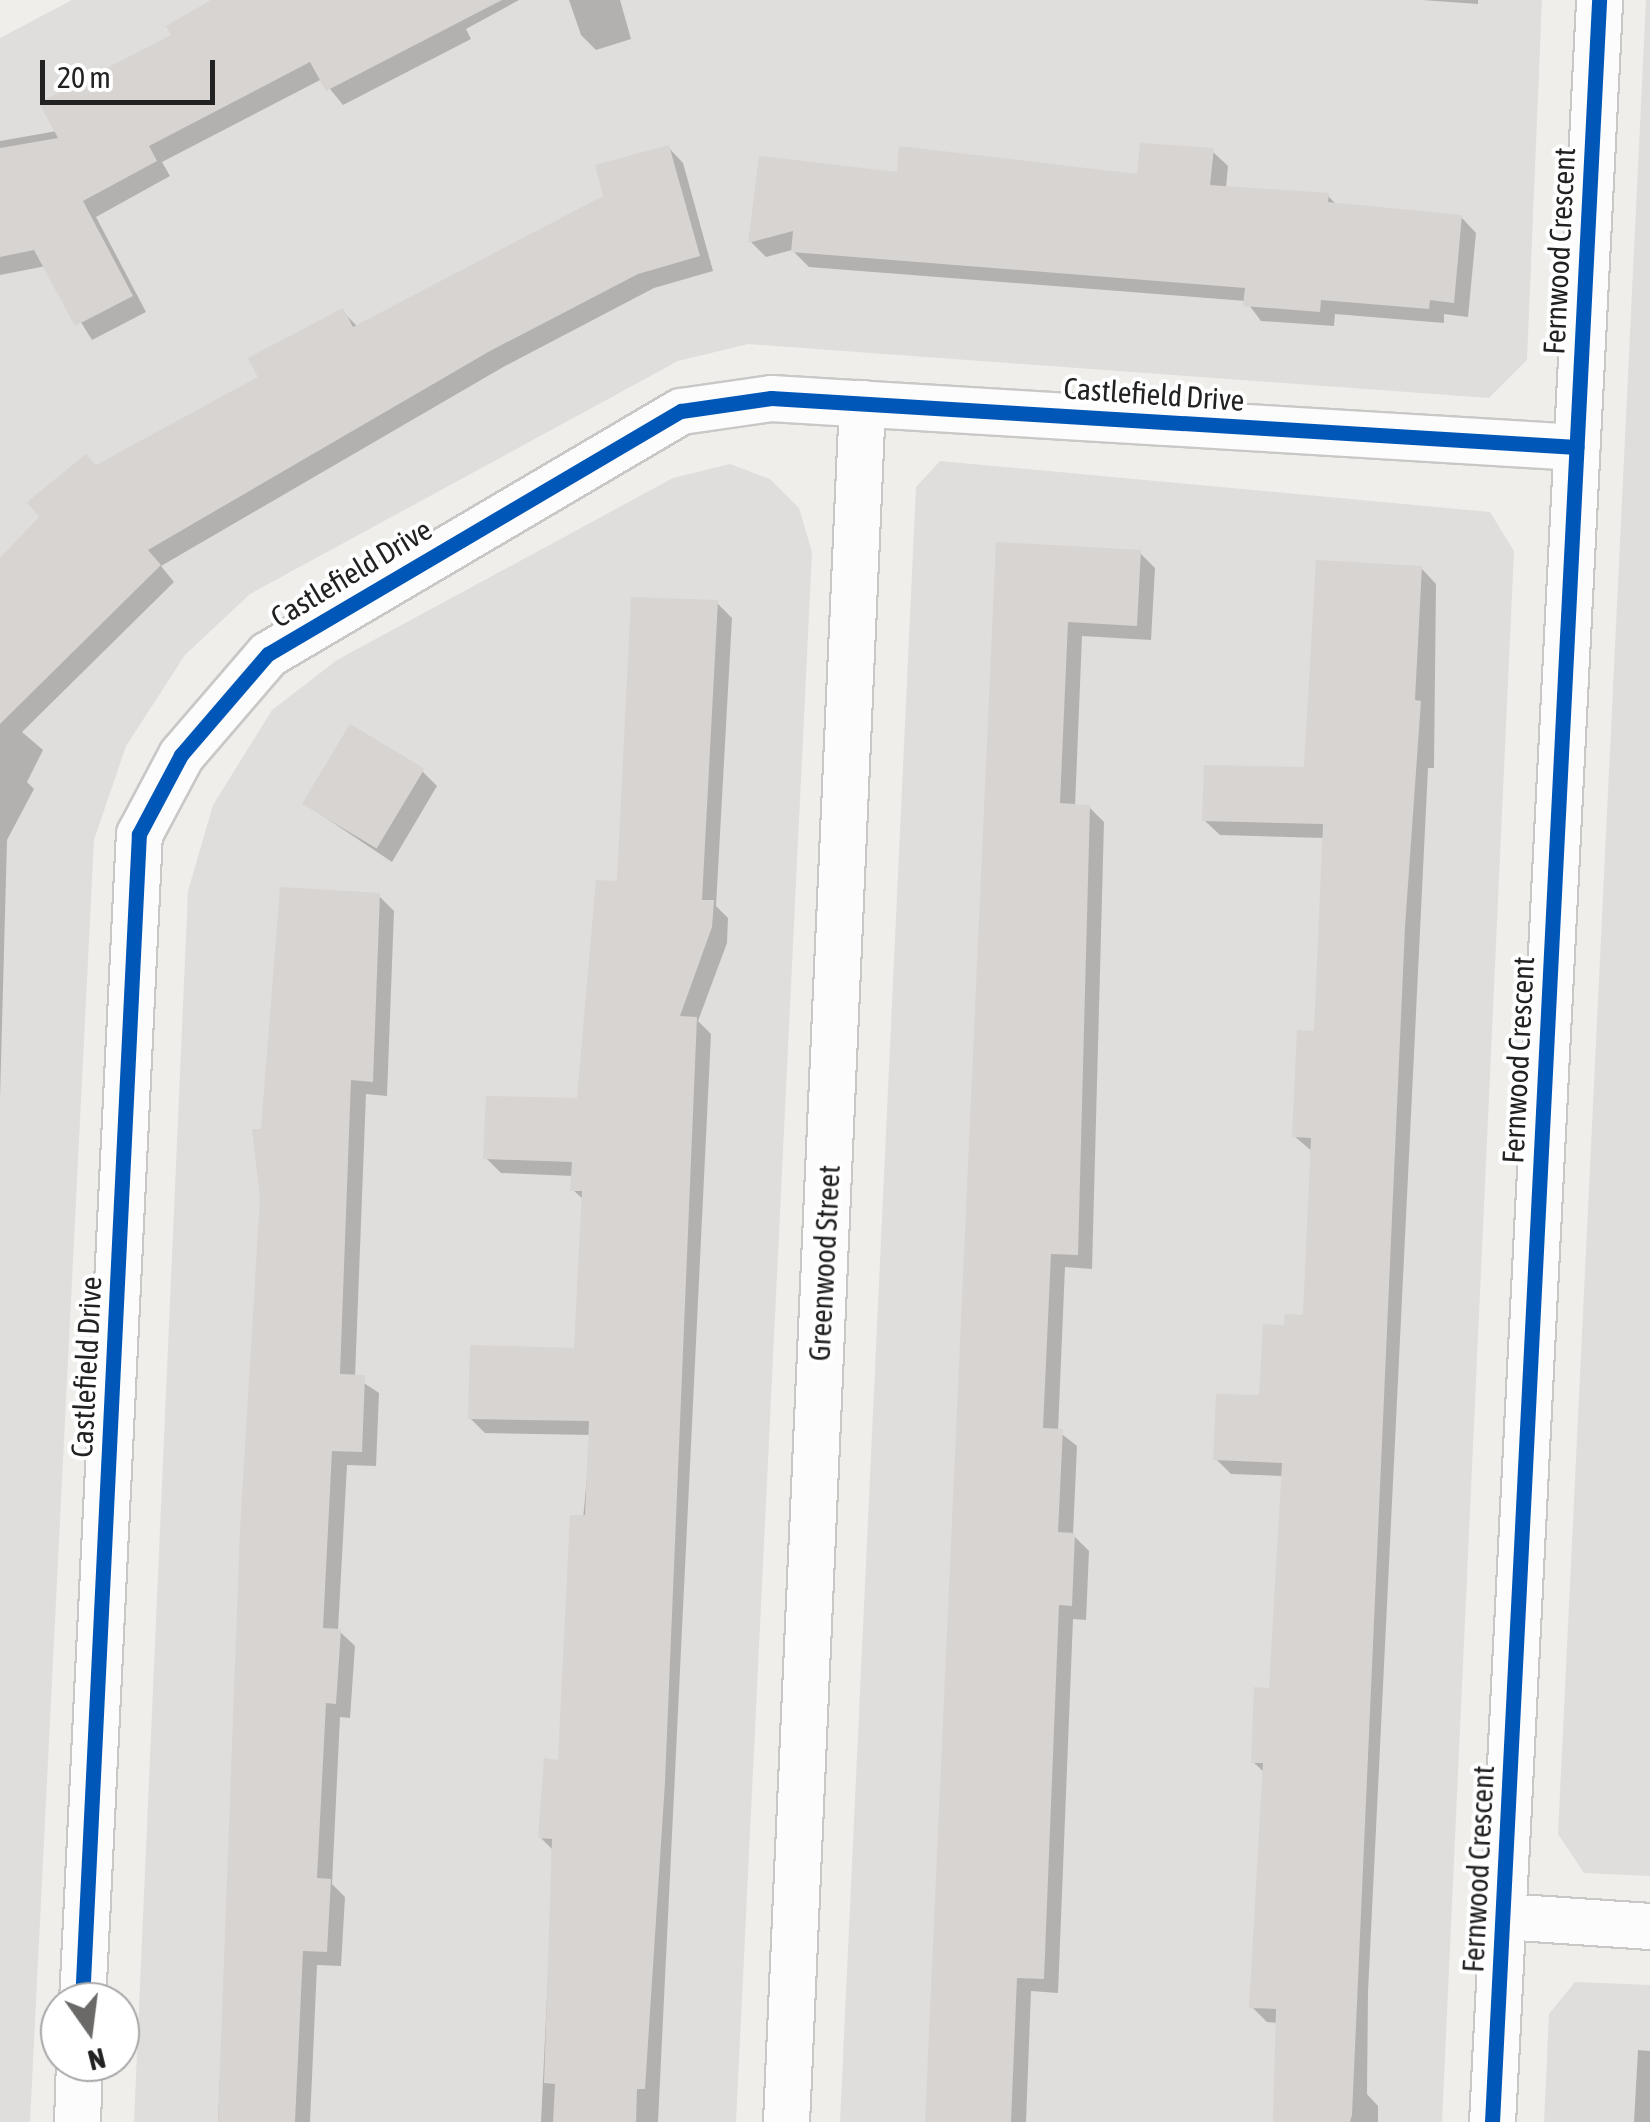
<!DOCTYPE html>
<style>
body{margin:0}
#map{position:relative;width:1650px;height:2122px;overflow:hidden;background:#f0eeeb;font-family:"Asap Condensed",sans-serif}
div>[style]{position:absolute}
.residential>*{inset:0;background:#dfdedc}
.shadow>*{inset:0;background:#0003}
.building>*{inset:0;background:#d7d4d2;transform-origin:0 0}
.roads{filter:drop-shadow(2px 0 #c9c8c7) drop-shadow(-2px 0 #c9c8c7) drop-shadow(0 2px #c9c8c7) drop-shadow(0 -2px #c9c8c7)}
.minor>*{height:45px;margin:-22.5px;padding:0 22.5px;transform-origin:22.5px;border-radius:22.5px;background:#fdfcfc}
.cycleway>*{height:15px;margin:-7.5px;padding:0 7.5px;transform-origin:7.5px;border-radius:7.5px;background:#0057b8}
span{translate:-50% -50%;white-space:nowrap;text-align:center;line-height:1.15;-webkit-text-stroke:8px #fff;paint-order:stroke}
.street-label{font-size:30px;color:#222}
.north{position:absolute;left:40px;top:1982px;width:100px;height:100px;box-sizing:border-box;background:#fff;border:2px solid #a7a7a7;border-radius:50%;rotate:166deg;font-size:28px;font-weight:700;line-height:40px;text-align:center;color:#222}
.north::after{content:'';display:block;margin:auto;width:35px;height:45px;background:#6a6968;clip-path:polygon(50% 0,100% 100%,50% 72%,0 100%)}
.scale{position:absolute;left:40px;top:60px;width:175px;height:45px;box-sizing:border-box;border:5px solid #222;border-top:0;padding-left:12px;font-size:30px;line-height:35px;white-space:nowrap;color:#222;-webkit-text-stroke:8px #fff;paint-order:stroke}
</style>
<div id="map">
<div class="residential">
<i style="clip-path:polygon(72px 0,1542px 0,1527px 360px,1489px 398px,748px 344px,678px 361px,250px 594px,185px 655px,126px 746px,94px 840px,30px 2122px,0 2122px,0 38px)"></i>
<i style="clip-path:polygon(1646px 0,1650px 0,1650px 1876px,1584px 1873px,1558px 1834px)"></i>
<i style="clip-path:polygon(940px 461px,1490px 512px,1514px 551px,1442px 2122px,840px 2122px,916px 487px)"></i>
<i style="clip-path:polygon(730px 464px,770px 479px,799px 508px,812px 552px,736px 2122px,134px 2122px,188px 891px,213px 805px,272px 710px,337px 660px,673px 478px)"></i>
<i style="clip-path:polygon(1575px 1982px,1650px 1985px,1650px 2122px,1544px 2122px,1549px 2014px)"></i>
</div>
<div class="shadow">
<i style="clip-path:polygon(244px 0,519px 0,466px 29px,471px 39px,343px 105px,322px 79px,162px 162px,170px 176px,96px 217px,146px 312px,92px 340px,46px 266px,0 275px,0 141px,57px 131px)"></i>
<i style="clip-path:polygon(569px 0,620px 0,631px 39px,596px 50px,581px 35px)"></i>
<i style="clip-path:polygon(1422px 0,1478px 0,1478px 4px)"></i>
<i style="clip-path:polygon(668px 147px,683px 163px,713px 271px,654px 288px,505px 366px,161px 566px,174px 582px,22px 732px,43px 750px,27px 782px,34px 789px,7px 840px,0 1099px,0 562px,96px 468px,262px 378px,343px 312px,358px 327px,606px 197px)"></i>
<i style="clip-path:polygon(1212px 151px,1228px 166px,1226px 188px,1328px 196px,1337px 205px,1461px 217px,1476px 233px,1468px 317px,1444px 314px,1444px 323px,1335px 314px,1334px 326px,1261px 321px,1246px 301px,809px 267px,792px 250px,766px 257px,751px 242px,899px 175px,1140px 177px)"></i>
<i style="clip-path:polygon(998px 545px,1140px 553px,1155px 568px,1151px 640px,1082px 636px,1075px 807px,1089px 807px,1104px 822px,1092px 1269px,1065px 1267px,1058px 1431px,1077px 1446px,1073px 1535px,1089px 1551px,1086px 1620px,1073px 1619px,1058px 1993px,1031px 1991px,1026px 2122px,928px 2122px)"></i>
<i style="clip-path:polygon(1421px 568px,1436px 584px,1434px 768px,1428px 768px,1368px 1992px,1367px 2094px,1378px 2106px,1378px 2122px,1276px 2122px,1278px 2023px,1267px 2022px,1252px 2007px,1265px 1773px,1253px 1762px,1271px 1690px,1283px 1476px,1231px 1474px,1216px 1459px,1262px 1397px,1286px 1327px,1305px 1317px,1313px 1152px,1294px 1136px,1316px 1034px,1325px 838px,1220px 835px,1204px 820px,1307px 770px)"></i>
<i style="clip-path:polygon(716px 602px,732px 618px,716px 906px,728px 918px,727px 943px,698px 1021px,711px 1034px,658px 2122px,541px 2122px,554px 1851px,540px 1837px,560px 1762px,591px 1435px,485px 1433px,470px 1418px,577px 1350px,584px 1200px,573px 1190px,574px 1176px,501px 1173px,486px 1158px,580px 1101px,619px 884px)"></i>
<i style="clip-path:polygon(422px 771px,437px 786px,392px 862px,305px 804px)"></i>
<i style="clip-path:polygon(379px 896px,394px 911px,387px 1096px,366px 1094px,355px 1377px,379px 1393px,376px 1466px,347px 1465px,338px 1630px,355px 1646px,350px 1718px,340px 1717px,332px 1884px,345px 1897px,341px 1966px,317px 1965px,310px 2122px,218px 2122px,264px 1131px)"></i>
<i style="clip-path:polygon(1638px 2050px,1650px 2051px,1650px 2122px,1634px 2122px)"></i>
</div>
<div class="building">
<i style="clip-path:polygon(211px 0,502px 0,326px 91px,310px 62px,149px 146px,157px 161px,83px 201px,133px 296px,75px 326px,34px 250px,0 257px,0 148px,58px 138px,39px 103px,171px 35px,166px 26px)"></i>
<i style="clip-path:polygon(1140px 143px,1214px 148px,1210px 185px,1329px 193px,1328px 202px,1462px 215px,1454px 303px,1430px 300px,1429px 309px,1321px 300px,1320px 312px,1243px 306px,1245px 288px,791px 252px,793px 231px,748px 243px,759px 156px,897px 172px,899px 146px,1137px 174px)"></i>
<i style="clip-path:polygon(669px 145px,700px 256px,638px 274px,490px 351px,148px 550px,161px 565px,0 724px,0 558px,39px 517px,27px 502px,86px 454px,96px 465px,258px 377px,248px 358px,343px 308px,353px 327px,603px 196px,595px 165px)"></i>
<i style="clip-path:polygon(996px 542px,1141px 550px,1137px 626px,1068px 622px,1060px 803px,1090px 805px,1078px 1255px,1051px 1254px,1043px 1428px,1063px 1429px,1058px 1532px,1075px 1533px,1072px 1606px,1059px 1605px,1044px 1979px,1017px 1978px,1011px 2122px,925px 2122px)"></i>
<i style="clip-path:polygon(1316px 560px,1422px 566px,1415px 700px,1421px 701px,1405px 927px,1352px 2115px,1350px 2122px,1273px 2122px,1276px 2009px,1249px 2008px,1263px 1763px,1251px 1763px,1254px 1687px,1269px 1688px,1282px 1463px,1213px 1460px,1216px 1394px,1259px 1395px,1263px 1324px,1284px 1325px,1285px 1314px,1303px 1315px,1311px 1138px,1292px 1137px,1297px 1030px,1314px 1031px,1323px 824px,1202px 821px,1204px 765px,1304px 767px)"></i>
<i style="clip-path:polygon(631px 597px,718px 600px,702px 900px,714px 900px,712px 927px,680px 1016px,697px 1017px,665px 1782px,645px 2089px,637px 2089px,636px 2122px,553px 2122px,555px 2084px,544px 2083px,552px 1839px,538px 1838px,544px 1758px,558px 1760px,570px 1515px,585px 1515px,589px 1421px,468px 1419px,470px 1345px,574px 1348px,582px 1191px,570px 1191px,572px 1162px,483px 1159px,486px 1096px,577px 1098px,596px 880px,617px 881px)"></i>
<i style="left:350px;top:724px;width:87px;height:93px;rotate:31deg"></i>
<i style="clip-path:polygon(280px 887px,380px 893px,373px 1082px,351px 1080px,340px 1374px,365px 1375px,362px 1452px,332px 1451px,323px 1628px,341px 1629px,336px 1704px,326px 1703px,317px 1878px,331px 1879px,327px 1952px,303px 1951px,295px 2122px,218px 2122px,240px 1530px,260px 1198px,252px 1129px,261px 1129px)"></i>
</div>
<div class="roads">
<div class="minor">
<i style="left:1503px;top:1916px;width:147px;rotate:3.9deg"></i>
<i style="left:82px;top:2002px;width:1169px;rotate:-87.21deg"></i>
<i style="left:139px;top:834px;width:89px;rotate:-62deg"></i>
<i style="left:181px;top:755px;width:133px;rotate:-49.3deg"></i>
<i style="left:268px;top:654px;width:479px;rotate:-30.5deg"></i>
<i style="left:681px;top:411px;width:91px;rotate:-8.2deg"></i>
<i style="left:771px;top:398px;width:807px;rotate:3.48deg"></i>
<i style="left:77px;top:2122px;width:60px;rotate:-88.1deg"></i>
<i style="left:786px;top:2122px;width:1721px;rotate:-87.47deg"></i>
<i style="left:1492px;top:2122px;width:2125px;rotate:-87.11deg"></i>
</div>
</div>
<div class="cycleway">
<i style="left:82px;top:2002px;width:1169px;rotate:-87.21deg"></i>
<i style="left:139px;top:834px;width:89px;rotate:-62deg"></i>
<i style="left:181px;top:755px;width:133px;rotate:-49.3deg"></i>
<i style="left:268px;top:654px;width:479px;rotate:-30.5deg"></i>
<i style="left:681px;top:411px;width:91px;rotate:-8.2deg"></i>
<i style="left:771px;top:398px;width:807px;rotate:3.48deg"></i>
<i style="left:1492px;top:2122px;width:2125px;rotate:-87.11deg"></i>
</div>
<div class="street-label">
<span style="left:1559px;top:251px;rotate:-87deg">Fernwood Crescent</span>
<span style="left:1154px;top:394px;rotate:4deg">Castlefield Drive</span>
<span style="left:351px;top:573px;rotate:-31deg">Castlefield Drive</span>
<span style="left:1518px;top:1060px;rotate:-87deg">Fernwood Crescent</span>
<span style="left:824px;top:1263px;rotate:-87deg">Greenwood Street</span>
<span style="left:86px;top:1367px;rotate:-87deg">Castlefield Drive</span>
<span style="left:1478px;top:1869px;rotate:-87deg">Fernwood Crescent</span>
</div>
<div class="north">N</div>
<div class="scale">20 m</div>
</div>
